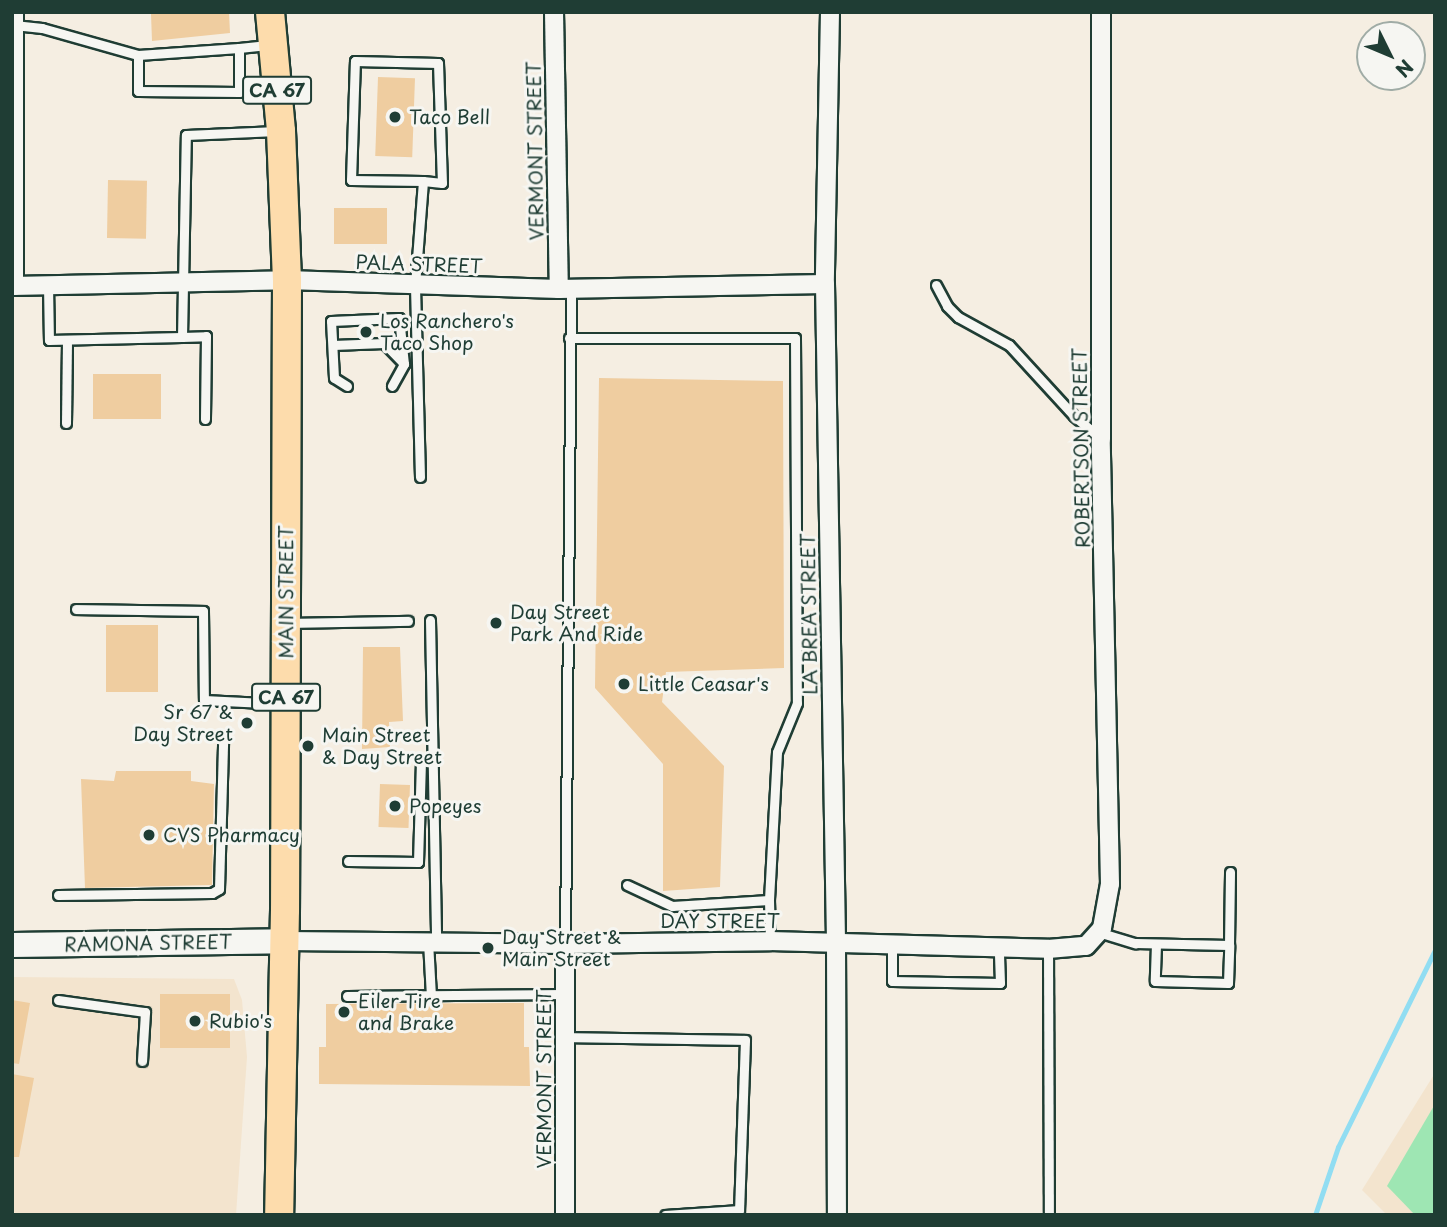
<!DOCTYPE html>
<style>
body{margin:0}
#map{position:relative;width:1447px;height:1227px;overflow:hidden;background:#f5eee2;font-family:"Playpen Sans",sans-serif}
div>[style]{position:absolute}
.built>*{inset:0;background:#f3e4ce}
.green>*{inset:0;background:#9ee6b3}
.stream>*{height:5px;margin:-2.5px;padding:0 2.5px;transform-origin:2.5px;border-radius:2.5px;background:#91ddf2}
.building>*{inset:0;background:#efcda0;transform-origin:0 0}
.roads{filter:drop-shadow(2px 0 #1f3d34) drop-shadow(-2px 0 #1f3d34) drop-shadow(0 2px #1f3d34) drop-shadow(0 -2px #1f3d34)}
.lane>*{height:9px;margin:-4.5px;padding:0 4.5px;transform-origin:4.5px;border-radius:4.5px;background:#f6f6f2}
.street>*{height:18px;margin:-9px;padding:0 9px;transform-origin:9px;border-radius:9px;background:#f6f6f2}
.secondary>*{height:24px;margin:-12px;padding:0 12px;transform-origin:12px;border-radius:12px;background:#f6f6f2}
.primary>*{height:28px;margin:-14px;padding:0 14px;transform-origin:14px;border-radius:14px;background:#fddcac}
.dots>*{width:19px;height:19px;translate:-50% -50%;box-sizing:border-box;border:4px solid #f6f6f2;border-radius:50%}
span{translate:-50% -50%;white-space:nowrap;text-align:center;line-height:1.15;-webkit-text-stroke:6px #f6f6f2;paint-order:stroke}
.shield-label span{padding:2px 5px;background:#f6f6f2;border:2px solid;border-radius:5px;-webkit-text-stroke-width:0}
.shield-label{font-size:18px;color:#1f3d34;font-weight:700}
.poi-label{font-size:19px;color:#1f3d34}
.left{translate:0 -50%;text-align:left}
.right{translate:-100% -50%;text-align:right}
.street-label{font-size:19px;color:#1f3d34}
.frame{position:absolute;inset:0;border:14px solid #1f3d34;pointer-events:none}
.north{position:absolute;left:1356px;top:21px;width:70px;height:70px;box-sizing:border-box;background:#f6f6f2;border:2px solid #a0aca6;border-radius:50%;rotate:133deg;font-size:19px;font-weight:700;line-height:28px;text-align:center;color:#1f3d34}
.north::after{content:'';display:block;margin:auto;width:24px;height:32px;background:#1f3d34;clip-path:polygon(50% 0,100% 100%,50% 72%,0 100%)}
</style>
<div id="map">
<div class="built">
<i style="clip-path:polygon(12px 977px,234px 979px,242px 1000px,247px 1057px,236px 1215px,12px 1215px)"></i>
<i style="clip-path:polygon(1435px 1073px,1435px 1215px,1387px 1215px,1362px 1190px)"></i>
</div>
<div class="green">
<i style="clip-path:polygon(1435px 1104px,1435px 1215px,1415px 1215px,1387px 1186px)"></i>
</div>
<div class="stream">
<i style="left:1315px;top:1215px;width:72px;rotate:-71.3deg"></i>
<i style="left:1338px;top:1147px;width:220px;rotate:-63.8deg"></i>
</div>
<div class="building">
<i style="clip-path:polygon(229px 12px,230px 33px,152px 41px,151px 14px)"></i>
<i style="left:378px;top:77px;width:37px;height:79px;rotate:2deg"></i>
<i style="left:108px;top:180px;width:39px;height:58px;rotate:1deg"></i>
<i style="left:387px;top:208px;width:36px;height:53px;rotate:90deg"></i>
<i style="left:161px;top:374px;width:45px;height:68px;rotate:90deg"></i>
<i style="clip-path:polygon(599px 378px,783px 381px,784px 668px,666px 672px,662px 702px,724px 766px,720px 887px,663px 891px,663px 764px,595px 688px)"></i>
<i style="left:158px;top:625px;width:67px;height:52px;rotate:90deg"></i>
<i style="clip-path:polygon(363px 647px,400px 647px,403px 721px,389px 722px,390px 747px,362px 749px)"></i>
<i style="clip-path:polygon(116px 771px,191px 771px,191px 781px,214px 784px,212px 885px,85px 888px,81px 779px,114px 781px)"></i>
<i style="left:380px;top:784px;width:30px;height:43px;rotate:2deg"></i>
<i style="left:160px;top:994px;width:70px;height:54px"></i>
<i style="clip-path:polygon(12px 1000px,30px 1003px,19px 1064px,12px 1063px)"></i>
<i style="clip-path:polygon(524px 1003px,524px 1047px,529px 1047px,530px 1086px,319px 1084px,319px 1047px,326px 1047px,326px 1004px)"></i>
<i style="clip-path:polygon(12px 1074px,34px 1078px,19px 1157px,12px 1157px)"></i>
</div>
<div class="roads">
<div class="lane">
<i style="left:14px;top:25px;width:28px;rotate:6deg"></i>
<i style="left:42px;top:28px;width:100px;rotate:15.7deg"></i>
<i style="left:239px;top:48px;width:44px;rotate:90deg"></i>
<i style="left:239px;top:92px;width:101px;rotate:-179.4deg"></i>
<i style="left:138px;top:91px;width:36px;rotate:-90deg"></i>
<i style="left:138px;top:55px;width:101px;rotate:-4deg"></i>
<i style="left:239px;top:48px;width:31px;rotate:-6deg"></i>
<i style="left:48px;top:285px;width:55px;rotate:89deg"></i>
<i style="left:49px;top:340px;width:133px;rotate:-1.3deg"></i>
<i style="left:182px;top:337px;width:202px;rotate:-88.9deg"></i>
<i style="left:186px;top:135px;width:91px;rotate:-2.5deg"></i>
<i style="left:936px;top:285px;width:24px;rotate:62deg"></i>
<i style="left:947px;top:306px;width:16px;rotate:45deg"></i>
<i style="left:958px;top:317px;width:58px;rotate:28.8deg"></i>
<i style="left:1009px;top:345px;width:96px;rotate:47.5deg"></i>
<i style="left:1074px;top:416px;width:35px;rotate:40deg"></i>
<i style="left:182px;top:337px;width:24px;rotate:-2deg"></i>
<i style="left:206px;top:336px;width:83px;rotate:90.7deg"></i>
<i style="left:569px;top:338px;width:226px"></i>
<i style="left:795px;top:338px;width:365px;rotate:89.7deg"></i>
<i style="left:797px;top:703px;width:53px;rotate:112.2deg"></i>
<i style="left:777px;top:752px;width:148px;rotate:93.1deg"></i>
<i style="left:333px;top:345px;width:51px;rotate:-2.2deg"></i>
<i style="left:384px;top:343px;width:29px;rotate:46deg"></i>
<i style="left:347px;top:386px;width:15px;rotate:-148deg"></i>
<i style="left:334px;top:378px;width:57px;rotate:-93deg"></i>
<i style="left:331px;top:321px;width:68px;rotate:-2.5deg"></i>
<i style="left:399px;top:318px;width:46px;rotate:83.8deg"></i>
<i style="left:404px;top:364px;width:25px;rotate:119deg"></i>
<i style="left:66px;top:423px;width:83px;rotate:-89.3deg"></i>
<i style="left:420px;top:477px;width:192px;rotate:-91.5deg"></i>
<i style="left:415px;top:285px;width:104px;rotate:-85.6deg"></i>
<i style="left:423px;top:181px;width:72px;rotate:-179.2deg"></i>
<i style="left:351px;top:180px;width:119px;rotate:-88.1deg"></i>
<i style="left:355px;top:61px;width:83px;rotate:1.4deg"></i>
<i style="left:438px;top:63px;width:120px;rotate:88.1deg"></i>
<i style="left:442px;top:183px;width:19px;rotate:-174deg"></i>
<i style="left:76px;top:609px;width:127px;rotate:0.9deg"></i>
<i style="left:203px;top:611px;width:89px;rotate:89.4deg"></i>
<i style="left:204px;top:700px;width:80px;rotate:2.9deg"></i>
<i style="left:430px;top:620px;width:320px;rotate:88.9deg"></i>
<i style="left:290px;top:623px;width:118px;rotate:-1deg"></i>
<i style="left:348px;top:861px;width:70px;rotate:0.8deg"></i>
<i style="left:418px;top:862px;width:101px;rotate:-88.3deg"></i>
<i style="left:627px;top:885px;width:50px;rotate:25deg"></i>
<i style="left:672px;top:906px;width:97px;rotate:-3.5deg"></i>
<i style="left:769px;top:900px;width:41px;rotate:88.6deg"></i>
<i style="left:58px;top:895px;width:154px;rotate:-0.7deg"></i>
<i style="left:212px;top:893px;width:8px;rotate:-30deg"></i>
<i style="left:219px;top:889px;width:147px;rotate:-88.4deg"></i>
<i style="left:1098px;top:932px;width:39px;rotate:17deg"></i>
<i style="left:1135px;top:943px;width:94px;rotate:1.2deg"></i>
<i style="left:1229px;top:945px;width:73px;rotate:-89.2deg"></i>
<i style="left:428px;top:941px;width:55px;rotate:86.9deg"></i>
<i style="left:565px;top:944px;width:655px;rotate:-89.48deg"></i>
<i style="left:1156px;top:944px;width:37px;rotate:92deg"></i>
<i style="left:1155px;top:981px;width:73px;rotate:1.6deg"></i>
<i style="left:1228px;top:983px;width:38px;rotate:-88deg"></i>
<i style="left:892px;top:946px;width:35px;rotate:90deg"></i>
<i style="left:892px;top:981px;width:108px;rotate:1.1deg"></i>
<i style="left:1000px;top:983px;width:36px;rotate:-92deg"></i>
<i style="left:1048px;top:949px;width:266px;rotate:89.8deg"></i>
<i style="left:347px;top:996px;width:217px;rotate:-0.5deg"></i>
<i style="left:58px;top:1000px;width:88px;rotate:7.9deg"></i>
<i style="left:145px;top:1012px;width:49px;rotate:93.5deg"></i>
<i style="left:564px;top:1037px;width:181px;rotate:0.9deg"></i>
<i style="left:745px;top:1040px;width:170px;rotate:92deg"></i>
<i style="left:739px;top:1210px;width:74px;rotate:176.1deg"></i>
</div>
<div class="street">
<i style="left:14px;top:12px;width:274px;rotate:90deg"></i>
<i style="left:554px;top:12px;width:277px;rotate:89deg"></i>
<i style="left:830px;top:12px;width:272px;rotate:91.1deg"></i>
<i style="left:825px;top:284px;width:659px;rotate:89.04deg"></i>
<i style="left:836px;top:943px;width:272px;rotate:89.8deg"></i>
<i style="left:12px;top:286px;width:275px;rotate:-1.2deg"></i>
<i style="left:287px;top:280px;width:272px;rotate:1.9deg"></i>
<i style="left:559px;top:289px;width:266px;rotate:-1.1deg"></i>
<i style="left:285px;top:941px;width:280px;rotate:0.6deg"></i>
<i style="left:565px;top:944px;width:205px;rotate:-0.8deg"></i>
<i style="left:770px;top:941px;width:278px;rotate:1.6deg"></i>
<i style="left:1048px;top:949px;width:38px;rotate:-5deg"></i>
<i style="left:1086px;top:946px;width:24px;rotate:-48deg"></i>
<i style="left:1102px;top:928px;width:45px;rotate:-79.7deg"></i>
<i style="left:1110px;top:884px;width:445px;rotate:-91.2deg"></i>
<i style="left:1101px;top:439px;width:427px;rotate:-90deg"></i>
<i style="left:565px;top:944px;width:271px;rotate:90deg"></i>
</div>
<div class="secondary">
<i style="left:12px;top:945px;width:273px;rotate:-0.8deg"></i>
</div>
<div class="primary">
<i style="left:270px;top:12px;width:120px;rotate:84.7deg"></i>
<i style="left:281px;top:131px;width:149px;rotate:87.7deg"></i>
<i style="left:287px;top:280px;width:630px;rotate:90.18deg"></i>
<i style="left:285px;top:910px;width:305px;rotate:91.1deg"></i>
</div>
</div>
<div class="dots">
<i style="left:395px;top:117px;background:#1f3d34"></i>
<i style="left:366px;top:332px;background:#1f3d34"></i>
<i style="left:496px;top:623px;background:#1f3d34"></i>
<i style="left:624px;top:684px;background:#1f3d34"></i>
<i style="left:247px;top:723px;background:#1f3d34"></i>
<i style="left:308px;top:746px;background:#1f3d34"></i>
<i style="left:395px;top:806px;background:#1f3d34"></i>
<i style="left:149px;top:835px;background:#1f3d34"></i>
<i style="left:488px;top:948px;background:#1f3d34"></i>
<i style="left:344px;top:1012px;background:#1f3d34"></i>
<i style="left:195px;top:1021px;background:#1f3d34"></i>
</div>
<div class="shield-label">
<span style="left:277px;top:90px">CA 67</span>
<span style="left:286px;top:697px">CA 67</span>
</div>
<div class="poi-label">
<span class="left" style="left:409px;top:117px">Taco Bell</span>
<span class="left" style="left:380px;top:332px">Los Ranchero's<br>Taco Shop</span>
<span class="left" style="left:510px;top:623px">Day Street<br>Park And Ride</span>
<span class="left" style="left:638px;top:684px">Little Ceasar's</span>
<span class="right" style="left:233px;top:723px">Sr 67 &amp;<br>Day Street</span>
<span class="left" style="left:322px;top:746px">Main Street<br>&amp; Day Street</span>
<span class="left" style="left:409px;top:806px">Popeyes</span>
<span class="left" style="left:163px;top:835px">CVS Pharmacy</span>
<span class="left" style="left:502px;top:948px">Day Street &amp;<br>Main Street</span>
<span class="left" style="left:358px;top:1012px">Eiler Tire<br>and Brake</span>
<span class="left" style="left:209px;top:1021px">Rubio's</span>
</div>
<div class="street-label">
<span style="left:535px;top:151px;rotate:-91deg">VERMONT STREET</span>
<span style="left:419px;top:264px;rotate:2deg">PALA STREET</span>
<span style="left:1081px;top:448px;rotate:-91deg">ROBERTSON STREET</span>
<span style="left:286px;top:592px;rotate:-90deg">MAIN STREET</span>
<span style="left:809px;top:614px;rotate:-91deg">LA BREA STREET</span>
<span style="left:720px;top:921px">DAY STREET</span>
<span style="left:148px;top:943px;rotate:-1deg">RAMONA STREET</span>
<span style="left:544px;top:1079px;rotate:-90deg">VERMONT STREET</span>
</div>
<div class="frame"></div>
<div class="north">N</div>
</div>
